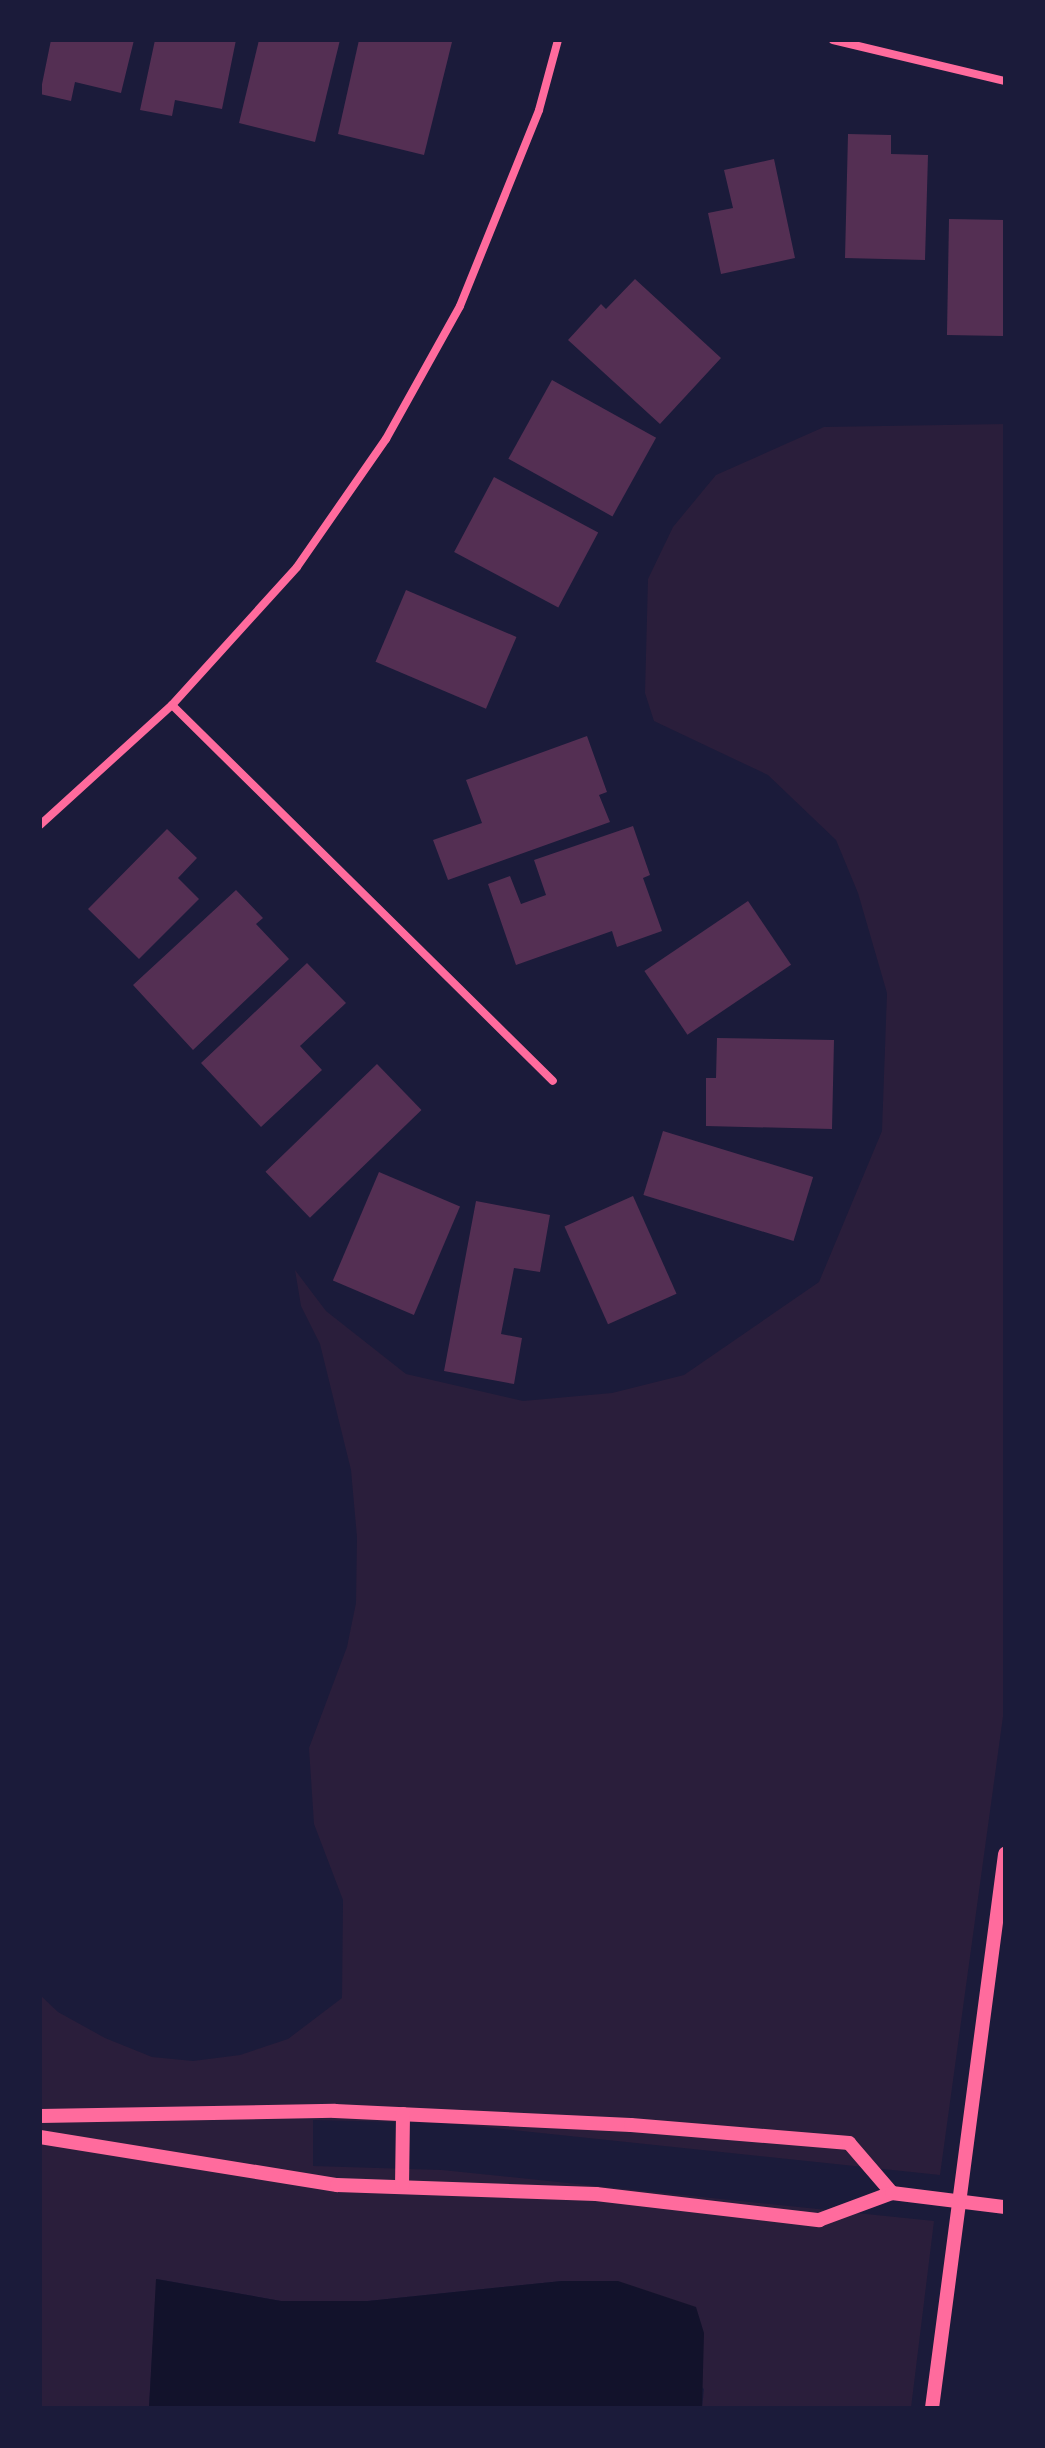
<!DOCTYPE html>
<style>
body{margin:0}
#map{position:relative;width:1045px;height:2448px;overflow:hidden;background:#1b1b3a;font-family:"Noto Serif",serif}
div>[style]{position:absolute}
.green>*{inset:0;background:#2a1e3b}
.water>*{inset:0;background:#12122b}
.building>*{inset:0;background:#542f53;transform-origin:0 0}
.minor>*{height:8px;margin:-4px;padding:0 4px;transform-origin:4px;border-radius:4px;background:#ff6b9d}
.tertiary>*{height:14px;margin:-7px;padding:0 7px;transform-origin:7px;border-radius:7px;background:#ff6b9d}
span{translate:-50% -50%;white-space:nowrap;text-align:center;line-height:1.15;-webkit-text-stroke:8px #1b1b3a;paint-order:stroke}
.frame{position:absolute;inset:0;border:42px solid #1b1b3a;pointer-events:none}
</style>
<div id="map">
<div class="green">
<i style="clip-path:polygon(1005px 424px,1005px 1702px,940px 2175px,445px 2123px,313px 2120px,313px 2166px,442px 2170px,934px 2221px,911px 2408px,702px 2408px,704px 2389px,562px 2281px,368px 2301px,281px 2301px,157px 2279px,149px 2408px,40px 2408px,40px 1995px,58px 2012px,105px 2038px,152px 2057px,193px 2061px,240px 2055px,288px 2039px,342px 1998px,343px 1900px,314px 1824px,309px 1748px,347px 1647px,356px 1603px,357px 1537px,351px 1470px,320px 1344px,301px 1306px,295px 1270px,326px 1311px,406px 1374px,523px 1401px,612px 1393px,684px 1375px,819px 1282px,882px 1131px,887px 993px,858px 893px,836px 840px,768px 775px,654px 721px,645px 693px,648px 579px,673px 527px,716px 475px,824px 427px)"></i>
</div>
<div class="water">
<i style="clip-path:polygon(156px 2279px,281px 2301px,368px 2301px,562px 2281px,618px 2281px,696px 2307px,704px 2333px,702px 2408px,149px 2408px)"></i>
</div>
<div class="building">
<i style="clip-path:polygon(51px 40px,134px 40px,121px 93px,75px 82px,71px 101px,40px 94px)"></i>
<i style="clip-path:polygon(155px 40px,236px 40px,222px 109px,175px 100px,172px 116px,140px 110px)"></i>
<i style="clip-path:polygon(259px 40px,340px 40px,315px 142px,239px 123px)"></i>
<i style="clip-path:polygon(359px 40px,452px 42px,424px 155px,338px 134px)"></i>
<i style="clip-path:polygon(848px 134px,891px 135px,891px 154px,928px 155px,925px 260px,845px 258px)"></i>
<i style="clip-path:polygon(774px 159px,795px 258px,721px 274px,708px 213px,733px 208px,724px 170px)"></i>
<i style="left:949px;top:219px;width:56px;height:116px;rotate:1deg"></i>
<i style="clip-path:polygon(635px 279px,721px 358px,660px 424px,568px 340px,601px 304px,606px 309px)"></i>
<i style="left:552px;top:380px;width:119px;height:90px;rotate:29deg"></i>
<i style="left:494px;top:477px;width:118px;height:85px;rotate:28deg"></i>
<i style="left:406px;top:590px;width:120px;height:78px;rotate:23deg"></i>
<i style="clip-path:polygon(587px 736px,607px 792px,599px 795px,610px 822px,448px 880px,433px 840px,482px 823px,466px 780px)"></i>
<i style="clip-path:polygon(633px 826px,650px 875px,643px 878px,662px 931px,617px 947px,612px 931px,516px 965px,488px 884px,510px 876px,521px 904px,546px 895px,534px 860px)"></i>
<i style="clip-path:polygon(167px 829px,197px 858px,178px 878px,199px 899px,139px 959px,88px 909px)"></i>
<i style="clip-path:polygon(236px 890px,263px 918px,256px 924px,289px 959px,193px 1050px,133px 985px)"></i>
<i style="left:748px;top:901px;width:77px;height:125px;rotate:56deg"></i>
<i style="clip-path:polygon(307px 963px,346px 1003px,300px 1046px,322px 1070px,261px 1127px,201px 1063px)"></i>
<i style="clip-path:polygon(717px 1038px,834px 1040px,832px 1129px,706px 1126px,706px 1078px,716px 1078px)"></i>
<i style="left:377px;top:1064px;width:64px;height:155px;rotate:46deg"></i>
<i style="left:663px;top:1131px;width:157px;height:67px;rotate:17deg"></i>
<i style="left:379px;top:1172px;width:88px;height:118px;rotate:23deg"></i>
<i style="left:633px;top:1196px;width:107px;height:75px;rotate:66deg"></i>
<i style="clip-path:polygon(476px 1201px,550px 1215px,540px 1272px,514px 1268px,501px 1334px,522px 1338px,514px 1384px,444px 1371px)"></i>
</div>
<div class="minor">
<i style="left:833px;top:40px;width:177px;rotate:13.4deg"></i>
<i style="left:172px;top:705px;width:535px;rotate:44.62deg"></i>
<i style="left:40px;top:825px;width:178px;rotate:-42.3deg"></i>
<i style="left:172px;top:705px;width:186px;rotate:-47.8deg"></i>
<i style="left:297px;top:567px;width:156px;rotate:-55.2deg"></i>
<i style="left:386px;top:439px;width:152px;rotate:-60.9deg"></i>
<i style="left:460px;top:306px;width:211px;rotate:-68deg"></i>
<i style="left:539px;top:110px;width:73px;rotate:-74.8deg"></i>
</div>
<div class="tertiary">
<i style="left:40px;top:2116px;width:295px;rotate:-1deg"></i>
<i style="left:335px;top:2111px;width:296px;rotate:2.7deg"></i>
<i style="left:631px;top:2125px;width:219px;rotate:4.7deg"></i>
<i style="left:849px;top:2143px;width:66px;rotate:49.3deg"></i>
<i style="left:40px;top:2137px;width:301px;rotate:9.2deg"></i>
<i style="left:337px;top:2185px;width:259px;rotate:2deg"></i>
<i style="left:596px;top:2194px;width:225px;rotate:6.7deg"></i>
<i style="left:819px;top:2220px;width:78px;rotate:-20.3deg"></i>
<i style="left:892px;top:2193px;width:114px;rotate:7.1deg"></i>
<i style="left:402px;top:2187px;width:73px;rotate:-89.2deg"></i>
<i style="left:932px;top:2408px;width:559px;rotate:-82.49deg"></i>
</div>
<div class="frame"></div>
</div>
